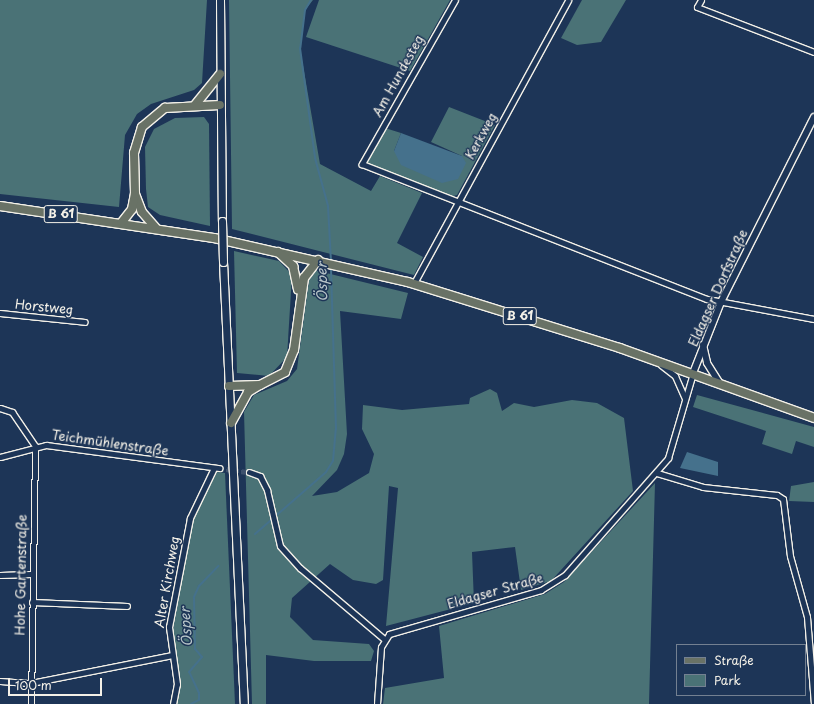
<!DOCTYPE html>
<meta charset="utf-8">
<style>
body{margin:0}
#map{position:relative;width:814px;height:704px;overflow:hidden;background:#1d3557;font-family:"Playpen Sans",sans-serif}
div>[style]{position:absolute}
.green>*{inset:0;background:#4a7276}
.water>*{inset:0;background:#45718c}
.stream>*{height:2px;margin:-1px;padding:0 1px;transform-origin:1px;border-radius:1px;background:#45718c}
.minor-tunnel>*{height:5px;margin-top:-2.5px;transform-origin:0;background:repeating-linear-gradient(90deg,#3d516d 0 5px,transparent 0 7.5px)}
.roads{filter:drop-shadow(1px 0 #f4f1e8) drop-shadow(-1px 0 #f4f1e8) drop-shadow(0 1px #f4f1e8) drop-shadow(0 -1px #f4f1e8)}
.minor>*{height:5px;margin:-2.5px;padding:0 2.5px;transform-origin:2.5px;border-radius:2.5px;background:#1d3557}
.tertiary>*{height:6px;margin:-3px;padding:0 3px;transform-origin:3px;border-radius:3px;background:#1d3557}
.secondary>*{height:7px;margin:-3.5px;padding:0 3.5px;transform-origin:3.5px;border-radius:3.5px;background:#1d3557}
.primary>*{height:8px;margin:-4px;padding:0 4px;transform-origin:4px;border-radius:4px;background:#697266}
.bridges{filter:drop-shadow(1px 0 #f4f1e8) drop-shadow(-1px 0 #f4f1e8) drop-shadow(0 1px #f4f1e8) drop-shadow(0 -1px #f4f1e8)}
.secondary-bridge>*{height:7px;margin:-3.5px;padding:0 3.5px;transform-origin:3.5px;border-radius:3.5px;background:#1d3557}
span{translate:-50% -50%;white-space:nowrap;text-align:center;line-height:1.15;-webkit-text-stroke:3px #1d3557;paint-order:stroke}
.shield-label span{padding:1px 3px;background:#1d3557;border:1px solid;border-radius:3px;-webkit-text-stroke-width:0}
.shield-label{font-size:12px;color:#f4f1e8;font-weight:700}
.street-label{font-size:13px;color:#f4f1e8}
.water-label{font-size:14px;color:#b7c4c8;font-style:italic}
.legend{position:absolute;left:676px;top:644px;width:130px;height:52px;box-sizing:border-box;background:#1d3557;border:1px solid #738091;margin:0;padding:5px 7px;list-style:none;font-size:12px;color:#f4f1e8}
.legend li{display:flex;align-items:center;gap:8px;height:20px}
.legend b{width:20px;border:1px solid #738091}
.scale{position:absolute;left:8px;top:678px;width:94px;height:18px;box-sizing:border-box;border:2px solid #f4f1e8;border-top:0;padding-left:5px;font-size:12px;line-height:14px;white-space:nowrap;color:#f4f1e8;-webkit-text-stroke:3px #1d3557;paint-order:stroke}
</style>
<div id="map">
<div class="green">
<i style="clip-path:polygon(0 0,207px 0,202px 83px,194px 90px,151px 104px,137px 114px,125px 135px,119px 207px,0 194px)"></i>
<i style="clip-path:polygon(229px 0,313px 0,305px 10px,300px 48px,320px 164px,371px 191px,380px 176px,422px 193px,397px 243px,423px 257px,414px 275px,232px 229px)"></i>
<i style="clip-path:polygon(319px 0,450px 0,410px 71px,306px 37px)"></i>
<i style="clip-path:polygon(582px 0,626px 0,601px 42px,577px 45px,561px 38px)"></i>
<i style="clip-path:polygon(449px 107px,495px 125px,457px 195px,449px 197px,366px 162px,385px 128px,401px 133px,394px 151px,462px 156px,431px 142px)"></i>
<i style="clip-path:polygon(204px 117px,209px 124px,210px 226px,160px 215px,148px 207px,146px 189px,145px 147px,154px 129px,175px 118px)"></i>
<i style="clip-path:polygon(234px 251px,279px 261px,292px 275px,287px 357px,269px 376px,237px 373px)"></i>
<i style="clip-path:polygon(314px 270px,408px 293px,401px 319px,340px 311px,347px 434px,344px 454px,337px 470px,312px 496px,337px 492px,369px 473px,374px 454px,362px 429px,363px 405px,402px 410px,469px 404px,470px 398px,490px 389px,497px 393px,502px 411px,514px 403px,534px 407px,572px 400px,597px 403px,624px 418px,633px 491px,551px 581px,521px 590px,515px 547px,472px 552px,474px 603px,386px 626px,398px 488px,389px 486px,383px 580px,376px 584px,353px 580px,330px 564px,292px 598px,290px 617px,313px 640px,369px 644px,374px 651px,371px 661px,314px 661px,266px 655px,266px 704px,252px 704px,244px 412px,254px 395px,287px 381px,297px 369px,309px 280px)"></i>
<i style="clip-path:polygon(697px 395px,814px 427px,814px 447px,796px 441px,792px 454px,762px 444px,766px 431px,693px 407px)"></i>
<i style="clip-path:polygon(217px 472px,225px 473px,235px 704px,175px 704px,173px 630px,193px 518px)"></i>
<i style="clip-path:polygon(814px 482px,814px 502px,789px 501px,791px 486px)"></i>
<i style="clip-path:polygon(655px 483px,649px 704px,383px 704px,385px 688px,444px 678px,439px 626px,545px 594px,564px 582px)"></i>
</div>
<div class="water">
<i style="clip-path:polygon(401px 133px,462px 156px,466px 163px,458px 179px,442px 183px,401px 165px,394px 151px)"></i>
<i style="clip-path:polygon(687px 452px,718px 462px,718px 476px,680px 468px)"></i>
</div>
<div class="stream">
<i style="left:311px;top:0;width:12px;rotate:121deg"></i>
<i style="left:305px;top:10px;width:38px;rotate:97deg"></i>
<i style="left:300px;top:48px;width:111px;rotate:82.2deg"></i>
<i style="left:315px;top:158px;width:50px;rotate:74.8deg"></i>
<i style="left:328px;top:206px;width:55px;rotate:86.9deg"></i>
<i style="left:255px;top:534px;width:94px;rotate:-41.1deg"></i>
<i style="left:326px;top:472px;width:13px;rotate:-58deg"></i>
<i style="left:333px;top:461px;width:32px;rotate:-85deg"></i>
<i style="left:336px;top:429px;width:161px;rotate:-91.8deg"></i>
<i style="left:191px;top:704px;width:9px;rotate:-27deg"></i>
<i style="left:199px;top:700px;width:7px;rotate:-90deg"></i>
<i style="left:199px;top:693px;width:23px;rotate:-115deg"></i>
<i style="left:189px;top:672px;width:20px;rotate:-49deg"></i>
<i style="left:202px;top:657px;width:11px;rotate:-131deg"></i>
<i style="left:195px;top:649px;width:52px;rotate:-91.1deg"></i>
<i style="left:194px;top:597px;width:12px;rotate:-66deg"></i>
<i style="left:199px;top:586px;width:28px;rotate:-46deg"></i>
</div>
<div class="minor-tunnel">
<i style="left:219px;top:468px;width:30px;rotate:8deg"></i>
</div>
<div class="roads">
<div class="minor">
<i style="left:455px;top:0;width:189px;rotate:119.6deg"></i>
<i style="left:362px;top:164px;width:370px;rotate:21.4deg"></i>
<i style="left:707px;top:299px;width:109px;rotate:10.6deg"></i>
<i style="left:701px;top:0;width:8px;rotate:120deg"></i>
<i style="left:697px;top:7px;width:125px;rotate:21deg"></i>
<i style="left:414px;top:283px;width:322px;rotate:-61.4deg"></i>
<i style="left:0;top:313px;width:85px;rotate:6deg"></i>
<i style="left:661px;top:365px;width:18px;rotate:38deg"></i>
<i style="left:675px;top:376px;width:24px;rotate:66deg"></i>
<i style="left:0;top:408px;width:13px;rotate:18deg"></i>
<i style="left:12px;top:412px;width:41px;rotate:55.9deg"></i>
<i style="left:0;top:457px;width:48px;rotate:-14.6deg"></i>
<i style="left:46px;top:445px;width:175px;rotate:7.6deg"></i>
<i style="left:249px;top:472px;width:12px;rotate:20deg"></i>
<i style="left:260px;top:476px;width:16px;rotate:63deg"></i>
<i style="left:267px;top:490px;width:57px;rotate:76.9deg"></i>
<i style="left:280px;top:546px;width:30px;rotate:48deg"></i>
<i style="left:300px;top:568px;width:110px;rotate:40.2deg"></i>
<i style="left:657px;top:473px;width:48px;rotate:16.9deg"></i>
<i style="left:703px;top:487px;width:74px;rotate:6.2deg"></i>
<i style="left:777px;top:495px;width:7px;rotate:34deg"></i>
<i style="left:783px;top:499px;width:57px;rotate:83deg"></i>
<i style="left:790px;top:556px;width:63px;rotate:74.4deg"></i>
<i style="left:807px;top:617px;width:87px;rotate:85.4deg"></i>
<i style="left:0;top:575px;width:31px;rotate:-2deg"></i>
<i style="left:32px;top:602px;width:95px;rotate:2.4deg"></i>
<i style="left:0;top:681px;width:31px;rotate:4deg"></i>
<i style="left:31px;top:683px;width:144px;rotate:-11.2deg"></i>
<i style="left:31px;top:704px;width:258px;rotate:-89.1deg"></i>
<i style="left:173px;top:704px;width:20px;rotate:-79deg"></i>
<i style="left:177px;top:684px;width:58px;rotate:-98deg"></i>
<i style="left:169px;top:627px;width:111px;rotate:-79.1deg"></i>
<i style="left:190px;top:518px;width:55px;rotate:-64.4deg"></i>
<i style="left:377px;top:704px;width:57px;rotate:-86deg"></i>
<i style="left:381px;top:647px;width:15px;rotate:-58deg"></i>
<i style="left:389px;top:634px;width:158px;rotate:-16.1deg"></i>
<i style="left:541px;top:590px;width:28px;rotate:-32deg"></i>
<i style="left:565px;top:575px;width:156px;rotate:-48.6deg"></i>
<i style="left:668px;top:458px;width:89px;rotate:-73.6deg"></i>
</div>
<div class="tertiary">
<i style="left:703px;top:345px;width:18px;rotate:77deg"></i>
<i style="left:707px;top:363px;width:22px;rotate:58deg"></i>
<i style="left:693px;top:373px;width:76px;rotate:-68.5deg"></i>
<i style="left:721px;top:302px;width:207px;rotate:-63.3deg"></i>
</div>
<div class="secondary">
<i style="left:220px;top:0;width:221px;rotate:89.5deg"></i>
<i style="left:223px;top:262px;width:442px;rotate:87.3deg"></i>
</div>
<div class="primary">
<i style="left:195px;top:105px;width:40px;rotate:-51deg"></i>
<i style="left:135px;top:194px;width:19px;rotate:69deg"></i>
<i style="left:142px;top:212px;width:21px;rotate:49deg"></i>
<i style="left:0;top:206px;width:216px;rotate:8.5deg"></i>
<i style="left:214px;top:238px;width:199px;rotate:12.8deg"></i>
<i style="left:408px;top:282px;width:222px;rotate:17.3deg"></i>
<i style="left:620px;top:348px;width:206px;rotate:19.8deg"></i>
<i style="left:122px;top:222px;width:16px;rotate:-52deg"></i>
<i style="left:132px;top:209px;width:15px;rotate:-79deg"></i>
<i style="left:135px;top:194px;width:41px;rotate:-91.4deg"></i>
<i style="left:134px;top:153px;width:27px;rotate:-73deg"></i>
<i style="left:142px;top:127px;width:30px;rotate:-40deg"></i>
<i style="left:165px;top:108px;width:55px;rotate:-3.1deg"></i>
<i style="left:278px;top:252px;width:21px;rotate:43deg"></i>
<i style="left:293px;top:266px;width:24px;rotate:78deg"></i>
<i style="left:229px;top:386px;width:31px;rotate:-2deg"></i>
<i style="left:260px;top:385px;width:28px;rotate:-27deg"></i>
<i style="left:285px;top:372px;width:24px;rotate:-68deg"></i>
<i style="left:294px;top:350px;width:73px;rotate:-82.1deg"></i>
<i style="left:304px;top:278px;width:23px;rotate:-52deg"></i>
<i style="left:231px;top:423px;width:35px;rotate:-61deg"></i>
<i style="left:248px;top:392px;width:12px;rotate:-31deg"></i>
</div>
</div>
<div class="bridges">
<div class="secondary-bridge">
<i style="left:222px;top:221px;width:41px;rotate:88.6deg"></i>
</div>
</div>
<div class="shield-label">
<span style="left:61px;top:214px">B 61</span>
<span style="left:520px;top:316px">B 61</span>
</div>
<div class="street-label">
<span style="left:398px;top:76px;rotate:-61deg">Am Hundesteg</span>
<span style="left:481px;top:136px;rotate:-61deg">Kerkweg</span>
<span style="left:718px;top:288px;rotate:-66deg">Eldagser Dorfstraße</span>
<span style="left:44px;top:307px;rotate:6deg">Horstweg</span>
<span style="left:110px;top:443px;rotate:8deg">Teichmühlenstraße</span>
<span style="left:21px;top:575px;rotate:-89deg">Hohe Gartenstraße</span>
<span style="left:167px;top:582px;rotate:-80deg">Alter Kirchweg</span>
<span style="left:495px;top:591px;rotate:-16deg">Eldagser Straße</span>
</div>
<div class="water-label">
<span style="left:322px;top:282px;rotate:-91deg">Ösper</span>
<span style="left:186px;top:627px;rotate:-94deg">Ösper</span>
</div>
<ul class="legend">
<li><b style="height:5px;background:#697266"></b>Straße</li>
<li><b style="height:11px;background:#4a7276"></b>Park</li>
</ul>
<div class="scale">100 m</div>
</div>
